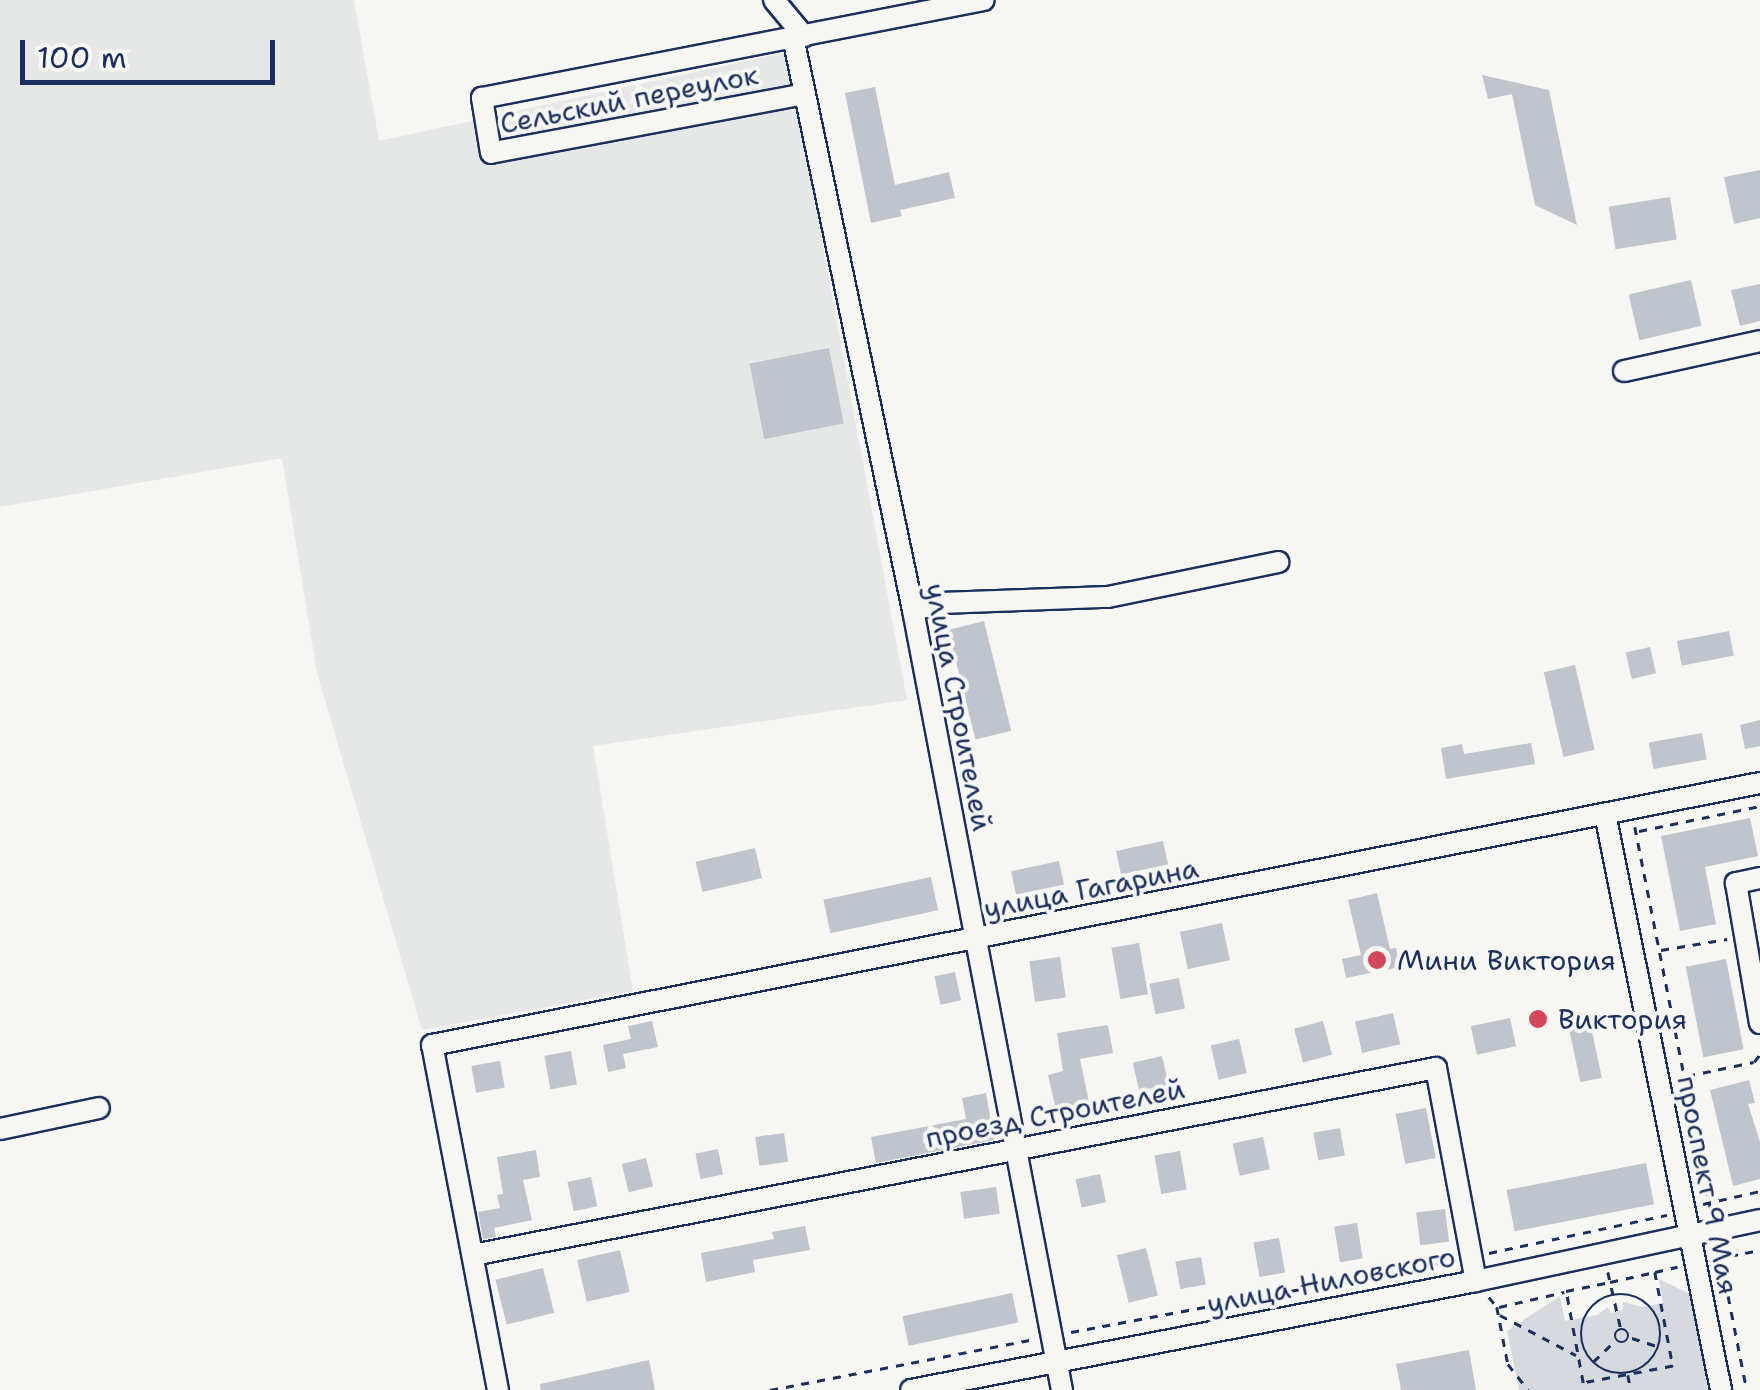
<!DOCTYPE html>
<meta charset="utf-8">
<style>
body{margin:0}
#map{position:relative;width:1760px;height:1390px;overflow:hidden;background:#f6f6f2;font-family:"Shantell Sans",sans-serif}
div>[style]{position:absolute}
.built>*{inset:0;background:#e6e7e7}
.green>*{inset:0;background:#d6d9dd}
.building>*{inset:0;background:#c0c4cd;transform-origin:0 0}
.path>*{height:2.5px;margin-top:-1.25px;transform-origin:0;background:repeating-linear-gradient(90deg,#1b2f5e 0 8px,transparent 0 16px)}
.path>.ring{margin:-1.25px;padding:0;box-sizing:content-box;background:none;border:2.5px solid #1b2f5e;border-radius:50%}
.roads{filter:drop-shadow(2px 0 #1b2f5e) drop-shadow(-2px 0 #1b2f5e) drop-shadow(0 2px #1b2f5e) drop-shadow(0 -2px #1b2f5e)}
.minor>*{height:20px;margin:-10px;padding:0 10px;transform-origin:10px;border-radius:10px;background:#f6f6f2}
.dots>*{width:28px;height:28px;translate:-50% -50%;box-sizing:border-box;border:5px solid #f6f6f2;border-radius:50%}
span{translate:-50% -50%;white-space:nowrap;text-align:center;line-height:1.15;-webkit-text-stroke:8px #f6f6f2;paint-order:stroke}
.street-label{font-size:28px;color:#1b2f5e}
.poi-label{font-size:28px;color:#1b2f5e}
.left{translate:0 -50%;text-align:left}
.scale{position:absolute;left:20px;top:40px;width:255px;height:45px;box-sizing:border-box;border:5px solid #1b2f5e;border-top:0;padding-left:12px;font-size:30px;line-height:35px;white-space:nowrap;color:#1b2f5e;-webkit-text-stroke:8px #f6f6f2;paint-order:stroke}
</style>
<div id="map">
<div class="built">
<i style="clip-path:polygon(0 0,354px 0,379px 141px,787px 52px,907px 700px,593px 746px,633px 991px,422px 1030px,317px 673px,282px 458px,0 507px)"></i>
</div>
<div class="green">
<i style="clip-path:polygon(1659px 1279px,1696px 1297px,1714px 1390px,1519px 1390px,1507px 1331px,1560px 1296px,1565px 1321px,1597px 1315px,1608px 1307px,1610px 1313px,1623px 1310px,1623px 1302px,1642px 1307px,1663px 1303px)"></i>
</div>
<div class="building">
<i style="clip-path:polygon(1482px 75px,1549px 90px,1577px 225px,1535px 205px,1512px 94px,1488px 99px)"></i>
<i style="clip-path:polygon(875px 87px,895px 185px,949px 172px,955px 198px,900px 210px,902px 216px,871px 223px,845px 93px)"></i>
<i style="clip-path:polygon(1760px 170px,1760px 218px,1734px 224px,1724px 177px)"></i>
<i style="left:1670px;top:197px;width:43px;height:62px;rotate:81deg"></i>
<i style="left:1691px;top:280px;width:47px;height:64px;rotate:77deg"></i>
<i style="clip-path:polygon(1760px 284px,1760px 321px,1740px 326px,1731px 290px)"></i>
<i style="left:829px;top:348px;width:77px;height:81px;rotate:79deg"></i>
<i style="left:984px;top:621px;width:113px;height:37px;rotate:76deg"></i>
<i style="left:1729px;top:631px;width:25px;height:53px;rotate:79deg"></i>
<i style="left:1650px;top:647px;width:27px;height:25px;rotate:77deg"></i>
<i style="left:1575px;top:665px;width:87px;height:32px;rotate:77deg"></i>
<i style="clip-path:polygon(1760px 720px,1760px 746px,1745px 749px,1740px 725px)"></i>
<i style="left:1702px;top:733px;width:27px;height:54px;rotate:80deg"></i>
<i style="clip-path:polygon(1531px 743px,1535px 764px,1446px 779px,1441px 748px,1462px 744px,1464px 754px)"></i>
<i style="clip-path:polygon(1750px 818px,1758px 856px,1705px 867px,1716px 924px,1680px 931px,1661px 836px)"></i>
<i style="left:1163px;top:841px;width:24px;height:48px;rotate:78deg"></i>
<i style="left:755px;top:848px;width:31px;height:61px;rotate:77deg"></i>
<i style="left:1059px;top:861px;width:24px;height:49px;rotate:78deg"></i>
<i style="left:931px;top:877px;width:34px;height:110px;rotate:78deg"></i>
<i style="clip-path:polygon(1377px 893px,1390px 949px,1396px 948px,1400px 967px,1346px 978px,1342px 959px,1361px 955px,1348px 900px)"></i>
<i style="left:1222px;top:923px;width:38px;height:43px;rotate:78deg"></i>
<i style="left:1139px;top:943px;width:52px;height:28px;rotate:80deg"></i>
<i style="left:1060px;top:957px;width:41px;height:31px;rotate:82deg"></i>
<i style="left:1726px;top:959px;width:92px;height:41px;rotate:79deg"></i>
<i style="left:955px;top:972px;width:29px;height:21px;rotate:78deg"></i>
<i style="left:1179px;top:978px;width:31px;height:30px;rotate:79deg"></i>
<i style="left:1393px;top:1013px;width:32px;height:39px;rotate:77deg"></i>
<i style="left:1589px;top:1017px;width:62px;height:22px;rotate:78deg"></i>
<i style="left:1510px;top:1018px;width:29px;height:40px;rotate:78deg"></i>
<i style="clip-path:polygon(652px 1021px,658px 1047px,623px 1054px,626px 1068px,608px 1072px,603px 1045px,631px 1039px,628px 1026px)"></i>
<i style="left:1323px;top:1021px;width:35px;height:30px;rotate:75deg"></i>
<i style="clip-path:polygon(1108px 1025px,1113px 1053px,1080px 1059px,1090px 1107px,1057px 1114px,1048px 1075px,1063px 1071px,1057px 1033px)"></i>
<i style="left:1239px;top:1039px;width:35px;height:29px;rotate:77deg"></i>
<i style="left:571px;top:1051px;width:34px;height:27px;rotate:80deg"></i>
<i style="left:1162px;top:1056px;width:32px;height:30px;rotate:77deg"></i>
<i style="left:500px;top:1061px;width:27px;height:29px;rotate:80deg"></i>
<i style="clip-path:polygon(1749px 1080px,1755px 1103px,1748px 1104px,1760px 1142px,1760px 1179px,1733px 1186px,1710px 1090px)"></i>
<i style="clip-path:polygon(986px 1093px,994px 1140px,876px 1163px,871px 1137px,966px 1119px,962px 1098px)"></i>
<i style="left:1426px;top:1108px;width:51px;height:31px;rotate:79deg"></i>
<i style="left:1340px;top:1128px;width:28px;height:27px;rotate:80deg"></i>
<i style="left:784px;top:1133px;width:29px;height:29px;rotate:82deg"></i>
<i style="left:1263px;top:1137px;width:33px;height:31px;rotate:78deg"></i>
<i style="left:718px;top:1149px;width:26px;height:23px;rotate:79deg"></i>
<i style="clip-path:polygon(536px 1150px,540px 1177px,523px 1180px,532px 1220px,494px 1228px,496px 1237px,483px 1239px,478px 1212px,500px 1208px,497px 1195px,503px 1194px,497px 1157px)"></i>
<i style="left:1180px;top:1151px;width:39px;height:26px;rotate:80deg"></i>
<i style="left:646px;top:1158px;width:29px;height:25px;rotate:76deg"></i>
<i style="left:1646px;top:1163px;width:42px;height:142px;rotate:79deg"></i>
<i style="left:1100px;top:1174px;width:29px;height:25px;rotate:78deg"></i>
<i style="left:591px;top:1177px;width:30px;height:24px;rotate:78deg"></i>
<i style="left:996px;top:1187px;width:27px;height:36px;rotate:82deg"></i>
<i style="left:1445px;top:1209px;width:33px;height:29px;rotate:83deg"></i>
<i style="left:1357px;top:1223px;width:36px;height:23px;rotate:81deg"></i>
<i style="clip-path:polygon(805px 1226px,810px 1250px,753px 1260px,755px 1272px,706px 1282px,701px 1253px,774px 1239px,772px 1232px)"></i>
<i style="left:1279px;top:1238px;width:35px;height:26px;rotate:80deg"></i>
<i style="left:1146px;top:1248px;width:49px;height:30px;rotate:76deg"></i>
<i style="left:620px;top:1250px;width:43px;height:44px;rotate:77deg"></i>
<i style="left:1201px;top:1257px;width:28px;height:26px;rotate:80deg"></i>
<i style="left:543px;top:1268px;width:46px;height:49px;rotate:76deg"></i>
<i style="left:1012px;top:1293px;width:30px;height:112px;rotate:78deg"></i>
<i style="clip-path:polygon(1469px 1350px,1476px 1390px,1401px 1390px,1396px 1364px)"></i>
<i style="clip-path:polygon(649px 1360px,655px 1390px,541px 1390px,540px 1384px)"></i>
</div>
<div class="path">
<i style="left:1635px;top:827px;width:392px;rotate:78.8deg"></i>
<i style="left:1639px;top:831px;width:124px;rotate:-11.7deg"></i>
<i style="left:1661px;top:950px;width:67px;rotate:-9.5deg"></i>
<i style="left:1687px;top:1076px;width:68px;rotate:-11.8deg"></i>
<i style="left:1754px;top:1062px;width:10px;rotate:-53deg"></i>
<i style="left:1703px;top:1204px;width:58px;rotate:-12.8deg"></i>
<i style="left:1719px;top:1249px;width:144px;rotate:78.8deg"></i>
<i style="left:1489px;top:1253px;width:182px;rotate:-12.1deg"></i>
<i style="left:1714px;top:1259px;width:47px;rotate:-11.1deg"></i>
<i style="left:1608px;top:1272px;width:58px;rotate:77.2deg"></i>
<i style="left:1655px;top:1272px;width:96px;rotate:79.2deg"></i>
<i style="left:1673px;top:1366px;width:92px;rotate:169.3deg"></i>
<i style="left:1583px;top:1383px;width:94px;rotate:-100.5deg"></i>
<i style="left:1566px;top:1291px;width:45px;rotate:-11.6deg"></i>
<i style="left:1610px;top:1282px;width:46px;rotate:-12.5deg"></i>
<i style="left:1655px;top:1272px;width:23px;rotate:-13deg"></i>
<i class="ring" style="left:1581px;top:1294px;width:77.5px;height:77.5px"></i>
<i style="left:1489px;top:1297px;width:13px;rotate:51deg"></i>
<i style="left:1497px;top:1307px;width:58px;rotate:79.1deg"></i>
<i style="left:1508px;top:1364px;width:33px;rotate:52deg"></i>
<i style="left:1499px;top:1307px;width:67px;rotate:-13deg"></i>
<i style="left:1500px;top:1315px;width:86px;rotate:27.8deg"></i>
<i class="ring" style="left:1615px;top:1329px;width:11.5px;height:11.5px"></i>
<i style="left:1071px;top:1332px;width:388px;rotate:-10.6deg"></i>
<i style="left:1632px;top:1338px;width:26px;rotate:18deg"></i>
<i style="left:1593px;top:1362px;width:30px;rotate:-44deg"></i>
<i style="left:1628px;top:1375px;width:15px;rotate:79deg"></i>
<i style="left:770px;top:1390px;width:269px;rotate:-10.9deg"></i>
</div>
<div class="roads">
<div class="minor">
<i style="left:774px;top:0;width:47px;rotate:50.2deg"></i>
<i style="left:793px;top:37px;width:585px;rotate:78.17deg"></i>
<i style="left:913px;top:610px;width:794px;rotate:79.19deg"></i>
<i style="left:805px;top:94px;width:319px;rotate:169.4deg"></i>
<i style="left:491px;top:153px;width:56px;rotate:-99.3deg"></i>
<i style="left:482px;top:98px;width:511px;rotate:-11.05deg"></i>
<i style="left:1624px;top:371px;width:139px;rotate:-12.4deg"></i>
<i style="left:913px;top:610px;width:29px;rotate:-14deg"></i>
<i style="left:941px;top:603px;width:167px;rotate:-2.1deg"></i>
<i style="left:1108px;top:597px;width:174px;rotate:-11.6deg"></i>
<i style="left:1605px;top:814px;width:588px;rotate:78.61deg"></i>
<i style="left:1760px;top:878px;width:25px;rotate:168deg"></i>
<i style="left:1736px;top:883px;width:142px;rotate:80.3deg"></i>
<i style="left:0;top:1129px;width:101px;rotate:-12deg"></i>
<i style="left:473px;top:1255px;width:981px;rotate:-10.99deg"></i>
<i style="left:1436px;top:1068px;width:217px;rotate:79.4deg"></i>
<i style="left:498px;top:1390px;width:351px;rotate:-100.8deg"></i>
<i style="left:432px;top:1045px;width:1354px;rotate:-11.16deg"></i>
<i style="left:911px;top:1390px;width:575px;rotate:-10.92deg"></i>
<i style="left:1476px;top:1281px;width:290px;rotate:-12.1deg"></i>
</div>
</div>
<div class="dots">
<i style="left:1377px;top:960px;background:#d1495b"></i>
<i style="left:1538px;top:1019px;background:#d1495b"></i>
</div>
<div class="street-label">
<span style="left:629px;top:99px;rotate:-11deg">Сельский переулок</span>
<span style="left:959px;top:707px;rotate:79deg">улица Строителей</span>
<span style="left:1091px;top:888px;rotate:-11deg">улица Гагарина</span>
<span style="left:1055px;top:1113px;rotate:-11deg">проезд Строителей</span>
<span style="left:1708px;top:1185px;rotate:79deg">проспект 9 Мая</span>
<span style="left:1331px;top:1280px;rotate:-11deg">улица Ниловского</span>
</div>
<div class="poi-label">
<span class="left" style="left:1397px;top:960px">Мини Виктория</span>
<span class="left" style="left:1558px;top:1019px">Виктория</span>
</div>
<div class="scale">100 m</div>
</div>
